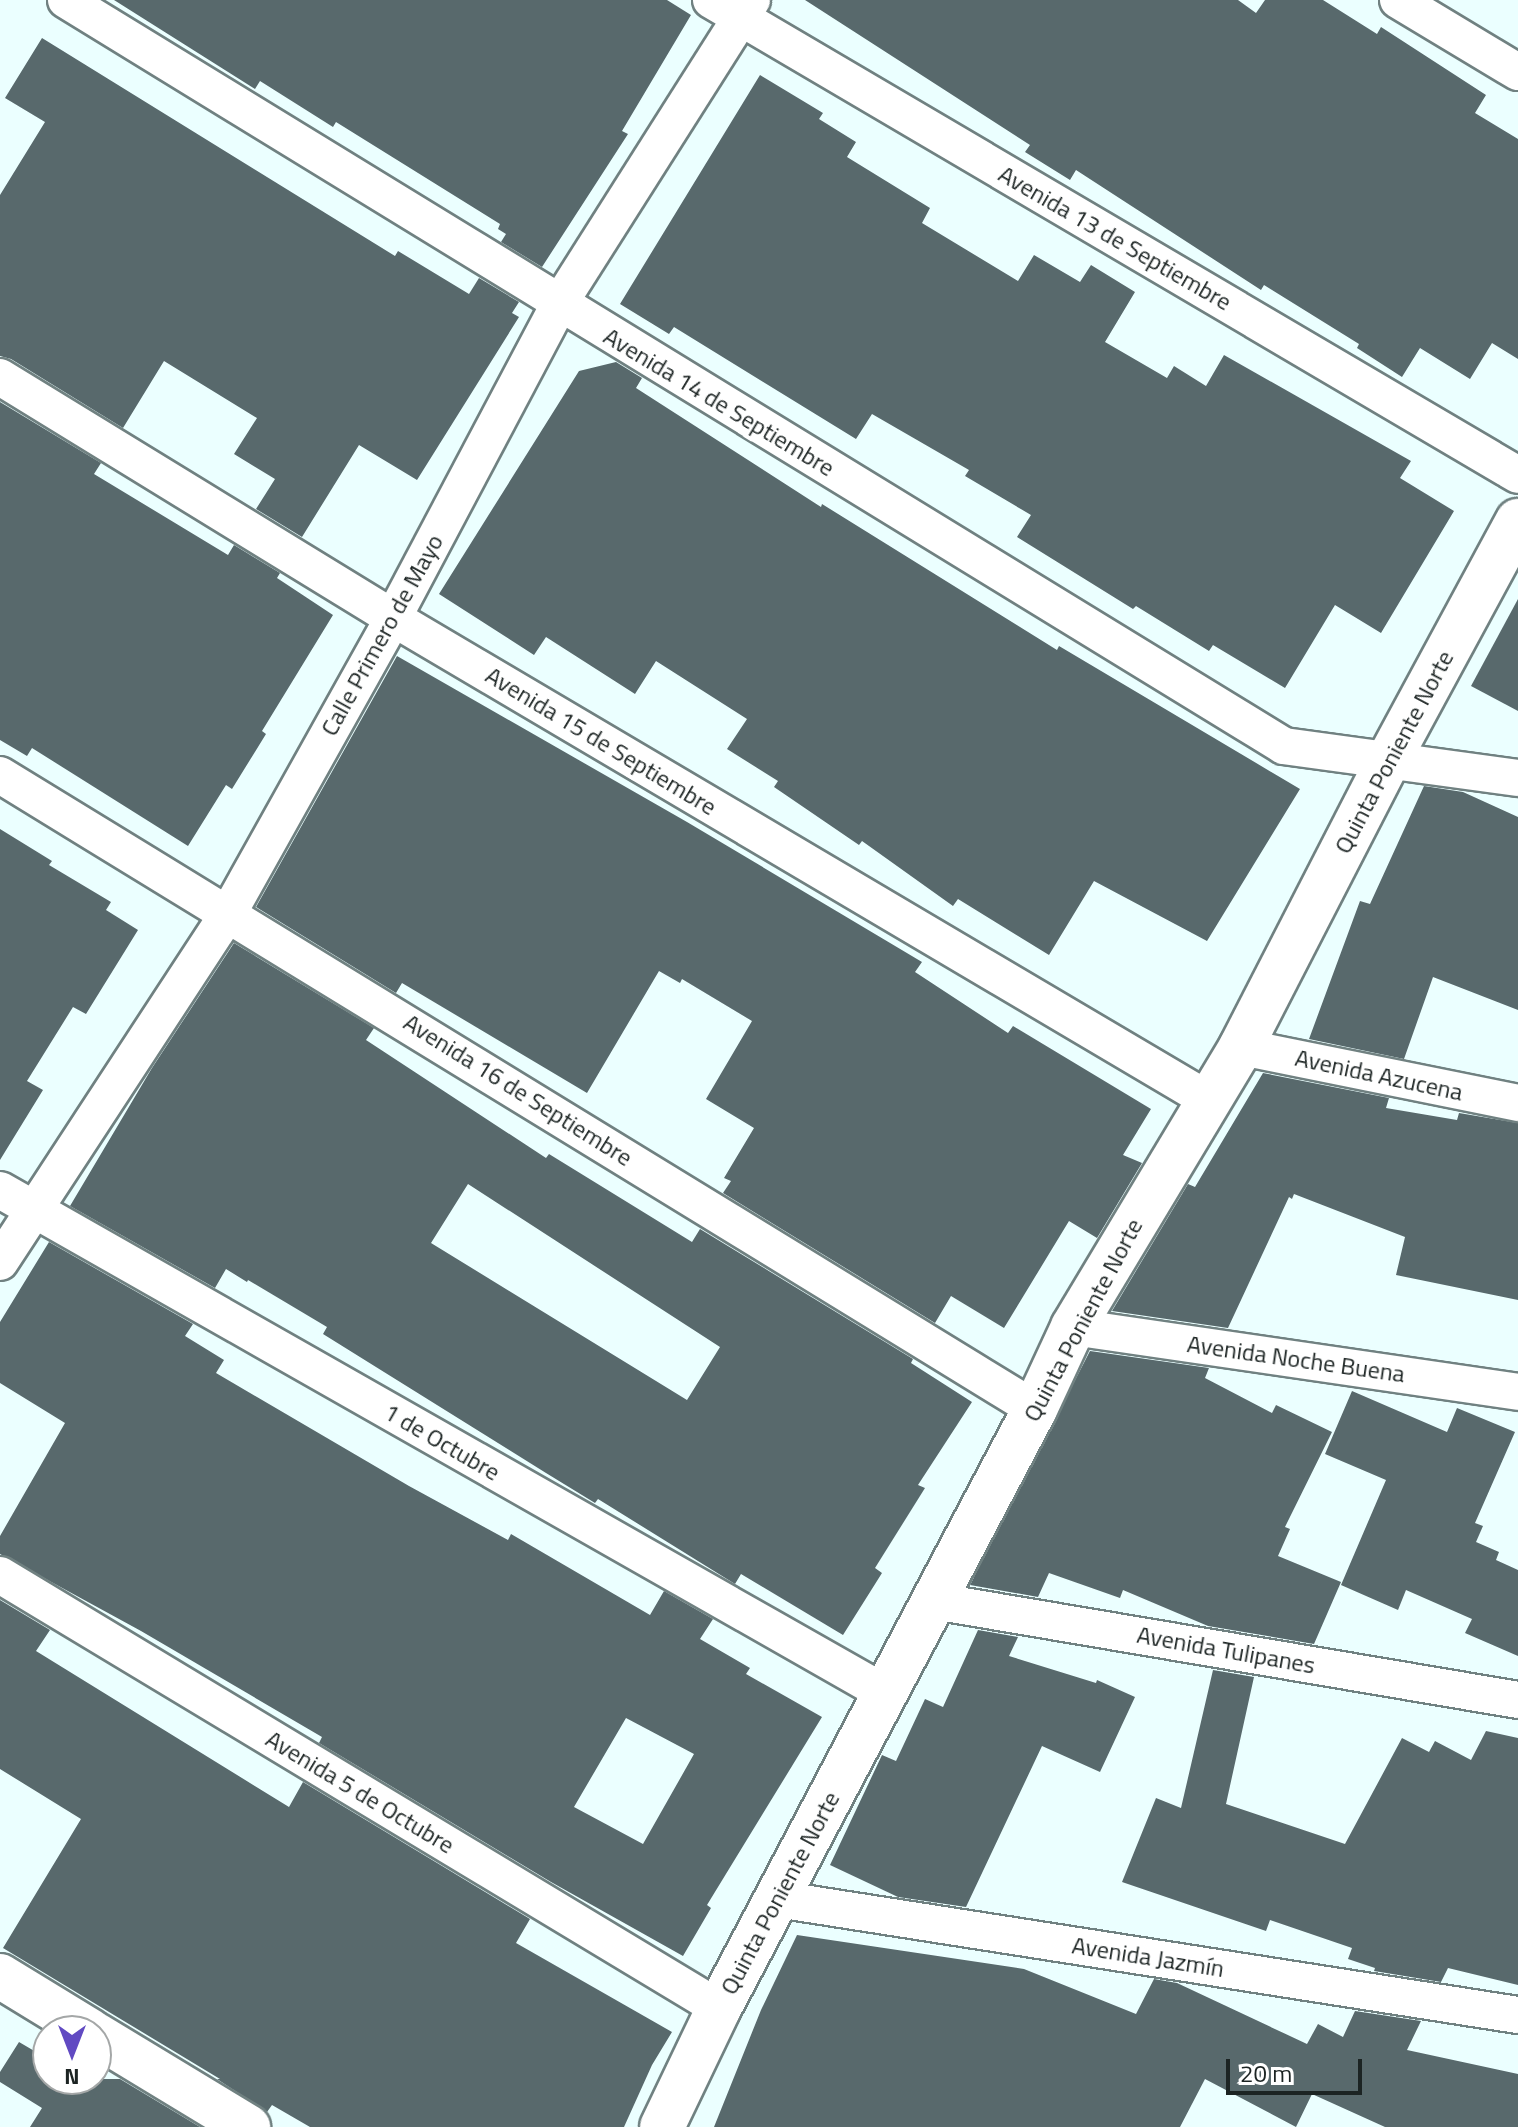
<!DOCTYPE html>
<meta charset="utf-8">
<style>
body{margin:0}
#map{position:relative;width:1518px;height:2127px;overflow:hidden;background:#ebffff;font-family:"Titillium Web",sans-serif}
div>[style]{position:absolute}
.building>*{inset:0;background:#58696c}
.roads{filter:drop-shadow(2px 0 #708181) drop-shadow(-2px 0 #708181) drop-shadow(0 2px #708181) drop-shadow(0 -2px #708181)}
.minor>*{height:36px;margin:-18px;padding:0 18px;transform-origin:18px;border-radius:18px;background:#fff}
.tertiary>*{height:44px;margin:-22px;padding:0 22px;transform-origin:22px;border-radius:22px;background:#fff}
span{translate:-50% -50%;white-space:nowrap;text-align:center;line-height:1.15;-webkit-text-stroke:8px #fff;paint-order:stroke}
.street-label{font-size:24px;color:#1c2423}
.north{position:absolute;left:32px;top:2015px;width:80px;height:80px;box-sizing:border-box;background:#fff;border:2px solid #a4a7a7;border-radius:50%;rotate:180deg;font-size:22px;font-weight:700;line-height:32px;text-align:center;color:#1c2423}
.north::after{content:'';display:block;margin:auto;width:28px;height:36px;background:#614ac2;clip-path:polygon(50% 0,100% 100%,50% 72%,0 100%)}
.scale{position:absolute;left:1226px;top:2059px;width:136px;height:36px;box-sizing:border-box;border:4px solid #1c2423;border-top:0;padding-left:10px;font-size:24px;line-height:28px;white-space:nowrap;color:#1c2423;-webkit-text-stroke:6px #fff;paint-order:stroke}
</style>
<div id="map">
<div class="building">
<i style="clip-path:polygon(114px 0,667px 0,691px 15px,622px 131px,628px 134px,542px 267px,501px 242px,506px 234px,498px 229px,500px 224px,336px 122px,333px 127px,260px 81px,255px 89px)"></i>
<i style="clip-path:polygon(805px 0,1238px 0,1256px 13px,1265px 0,1323px 0,1377px 34px,1381px 27px,1486px 95px,1475px 113px,1518px 139px,1518px 359px,1492px 343px,1470px 379px,1420px 348px,1402px 377px,1357px 348px,1359px 344px,1264px 285px,1261px 290px,1076px 170px,1070px 180px,1025px 152px,1030px 145px)"></i>
<i style="clip-path:polygon(42px 38px,395px 256px,398px 251px,469px 294px,479px 278px,519px 302px,512px 313px,519px 317px,417px 480px,359px 445px,302px 537px,256px 509px,275px 479px,234px 454px,257px 418px,164px 361px,123px 428px,11px 359px,0 356px,0 195px,45px 122px,5px 98px)"></i>
<i style="clip-path:polygon(760px 75px,823px 113px,819px 119px,856px 142px,847px 157px,930px 208px,922px 223px,1018px 281px,1034px 255px,1080px 282px,1091px 265px,1135px 292px,1105px 342px,1167px 378px,1174px 366px,1206px 386px,1224px 355px,1411px 461px,1400px 478px,1454px 511px,1381px 633px,1335px 605px,1285px 688px,1213px 645px,1209px 651px,1136px 606px,1133px 609px,1017px 537px,1031px 515px,965px 476px,969px 470px,872px 414px,856px 439px,674px 327px,669px 334px,620px 304px)"></i>
<i style="clip-path:polygon(616px 362px,642px 378px,636px 388px,821px 507px,822px 504px,1057px 650px,1059px 646px,1300px 789px,1207px 941px,1094px 881px,1049px 955px,958px 899px,953px 906px,862px 841px,859px 845px,774px 787px,778px 781px,727px 749px,747px 719px,656px 661px,635px 694px,546px 637px,534px 655px,439px 594px,579px 371px)"></i>
<i style="clip-path:polygon(0 402px,101px 463px,94px 474px,228px 555px,234px 545px,280px 573px,277px 578px,333px 615px,262px 731px,266px 734px,232px 789px,226px 785px,188px 846px,32px 748px,27px 756px,0 740px)"></i>
<i style="clip-path:polygon(1518px 599px,1518px 711px,1471px 686px)"></i>
<i style="clip-path:polygon(397px 656px,687px 822px,922px 962px,915px 972px,1008px 1033px,1013px 1026px,1151px 1109px,1123px 1155px,1142px 1163px,1097px 1238px,1069px 1221px,1004px 1328px,951px 1296px,935px 1323px,723px 1193px,731px 1181px,724px 1178px,754px 1128px,706px 1099px,752px 1021px,682px 979px,680px 983px,659px 971px,587px 1093px,402px 983px,396px 993px,256px 907px)"></i>
<i style="clip-path:polygon(1424px 786px,1463px 792px,1518px 817px,1518px 1010px,1433px 977px,1404px 1059px,1309px 1039px,1360px 901px,1370px 904px)"></i>
<i style="clip-path:polygon(0 829px,52px 861px,49px 865px,111px 902px,106px 910px,138px 930px,86px 1014px,73px 1007px,27px 1081px,43px 1090px,0 1160px)"></i>
<i style="clip-path:polygon(evenodd,234px 943px,374px 1028px,366px 1040px,546px 1158px,549px 1154px,692px 1242px,700px 1229px,913px 1359px,911px 1363px,972px 1402px,918px 1485px,925px 1488px,875px 1568px,882px 1573px,843px 1635px,741px 1574px,735px 1584px,598px 1499px,595px 1503px,546px 1473px,323px 1334px,327px 1327px,248px 1280px,247px 1282px,226px 1269px,215px 1288px,70px 1206px,152px 1068px,234px 943px,468px 1184px,720px 1347px,687px 1400px,431px 1243px,468px 1184px)"></i>
<i style="clip-path:polygon(1263px 1073px,1389px 1098px,1386px 1108px,1457px 1120px,1459px 1113px,1518px 1123px,1518px 1300px,1396px 1275px,1405px 1237px,1294px 1194px,1292px 1199px,1289px 1197px,1228px 1328px,1112px 1311px,1188px 1184px,1195px 1187px)"></i>
<i style="clip-path:polygon(evenodd,49px 1242px,193px 1324px,185px 1336px,224px 1360px,216px 1373px,409px 1486px,508px 1540px,511px 1534px,650px 1615px,664px 1591px,713px 1619px,700px 1639px,750px 1668px,746px 1674px,822px 1717px,707px 1905px,711px 1908px,683px 1956px,551px 1882px,319px 1743px,322px 1737px,141px 1631px,0 1554px,0 1536px,65px 1423px,0 1383px,0 1322px,49px 1242px,626px 1718px,694px 1754px,643px 1844px,574px 1807px,626px 1718px)"></i>
<i style="clip-path:polygon(1090px 1351px,1209px 1368px,1205px 1378px,1272px 1413px,1276px 1405px,1332px 1432px,1285px 1527px,1290px 1529px,1278px 1556px,1341px 1582px,1314px 1644px,1208px 1626px,1123px 1590px,1120px 1598px,1049px 1573px,1038px 1597px,970px 1585px)"></i>
<i style="clip-path:polygon(1352px 1391px,1447px 1432px,1457px 1408px,1515px 1432px,1475px 1523px,1483px 1526px,1476px 1542px,1499px 1552px,1496px 1560px,1518px 1570px,1518px 1656px,1465px 1633px,1472px 1619px,1406px 1590px,1398px 1610px,1341px 1585px,1386px 1480px,1325px 1454px)"></i>
<i style="clip-path:polygon(0 1600px,50px 1630px,36px 1651px,289px 1807px,303px 1782px,530px 1919px,516px 1943px,672px 2032px,652px 2065px,624px 2127px,310px 2127px,272px 2105px,267px 2112px,217px 2079px,220px 2079px,3px 1948px,81px 1819px,0 1769px)"></i>
<i style="clip-path:polygon(978px 1630px,1018px 1637px,1009px 1656px,1096px 1683px,1097px 1680px,1135px 1697px,1100px 1772px,1042px 1746px,966px 1907px,898px 1897px,830px 1865px,882px 1755px,896px 1761px,925px 1699px,943px 1707px)"></i>
<i style="clip-path:polygon(1213px 1670px,1254px 1677px,1226px 1804px,1345px 1844px,1402px 1738px,1429px 1752px,1435px 1741px,1471px 1760px,1486px 1731px,1518px 1738px,1518px 1985px,1448px 1968px,1441px 1982px,1374px 1971px,1375px 1968px,1348px 1959px,1352px 1948px,1270px 1920px,1266px 1931px,1122px 1882px,1156px 1798px,1181px 1808px)"></i>
<i style="clip-path:polygon(797px 1935px,1024px 1969px,1136px 2014px,1154px 1979px,1177px 1983px,1307px 2044px,1318px 2024px,1343px 2037px,1355px 2011px,1421px 2021px,1407px 2050px,1518px 2074px,1518px 2127px,1385px 2127px,1312px 2094px,1296px 2127px,1205px 2079px,1180px 2127px,714px 2127px,761px 2010px)"></i>
<i style="clip-path:polygon(19px 2042px,48px 2059px,48px 2079px,120px 2079px,200px 2127px,30px 2127px,42px 2108px,0 2082px,0 2072px)"></i>
</div>
<div class="roads">
<div class="minor">
<i style="left:66px;top:0;width:1428px;rotate:31.49deg"></i>
<i style="left:1284px;top:746px;width:236px;rotate:7.8deg"></i>
<i style="left:711px;top:0;width:936px;rotate:30.48deg"></i>
<i style="left:1398px;top:0;width:140px;rotate:31deg"></i>
<i style="left:0;top:377px;width:461px;rotate:31.5deg"></i>
<i style="left:393px;top:618px;width:945px;rotate:30.58deg"></i>
<i style="left:0;top:775px;width:1214px;rotate:31.49deg"></i>
<i style="left:1241px;top:1047px;width:283px;rotate:11.4deg"></i>
<i style="left:0;top:1190px;width:1018px;rotate:29.61deg"></i>
<i style="left:0;top:1262px;width:418px;rotate:-56.8deg"></i>
<i style="left:229px;top:912px;width:337px;rotate:-60.8deg"></i>
<i style="left:393px;top:618px;width:355px;rotate:-62.1deg"></i>
<i style="left:559px;top:304px;width:360px;rotate:-57.6deg"></i>
<i style="left:1073px;top:1327px;width:450px;rotate:8.3deg"></i>
<i style="left:0;top:1575px;width:839px;rotate:31.06deg"></i>
<i style="left:934px;top:1601px;width:592px;rotate:9.62deg"></i>
<i style="left:777px;top:1899px;width:750px;rotate:8.9deg"></i>
</div>
<div class="tertiary">
<i style="left:0;top:1976px;width:105px;rotate:31.4deg"></i>
<i style="left:96px;top:2035px;width:178px;rotate:31.2deg"></i>
<i style="left:662px;top:2127px;width:132px;rotate:-64.4deg"></i>
<i style="left:719px;top:2008px;width:677px;rotate:-62.19deg"></i>
<i style="left:1035px;top:1409px;width:90px;rotate:-65.1deg"></i>
<i style="left:1073px;top:1327px;width:327px;rotate:-59deg"></i>
<i style="left:1241px;top:1047px;width:322px;rotate:-62.8deg"></i>
<i style="left:1388px;top:761px;width:273px;rotate:-61.6deg"></i>
</div>
</div>
<div class="street-label">
<span style="left:1115px;top:238px;rotate:30deg">Avenida 13 de Septiembre</span>
<span style="left:719px;top:402px;rotate:31deg">Avenida 14 de Septiembre</span>
<span style="left:382px;top:635px;rotate:-61deg">Calle Primero de Mayo</span>
<span style="left:601px;top:741px;rotate:31deg">Avenida 15 de Septiembre</span>
<span style="left:1394px;top:752px;rotate:-62deg">Quinta Poniente Norte</span>
<span style="left:1379px;top:1075px;rotate:12deg">Avenida Azucena</span>
<span style="left:518px;top:1090px;rotate:32deg">Avenida 16 de Septiembre</span>
<span style="left:1083px;top:1320px;rotate:-62deg">Quinta Poniente Norte</span>
<span style="left:1296px;top:1359px;rotate:8deg">Avenida Noche Buena</span>
<span style="left:442px;top:1442px;rotate:30deg">1 de Octubre</span>
<span style="left:1226px;top:1650px;rotate:10deg">Avenida Tulipanes</span>
<span style="left:360px;top:1792px;rotate:31deg">Avenida 5 de Octubre</span>
<span style="left:780px;top:1893px;rotate:-62deg">Quinta Poniente Norte</span>
<span style="left:1148px;top:1957px;rotate:9deg">Avenida Jazmín</span>
</div>
<div class="north">N</div>
<div class="scale">20 m</div>
</div>
